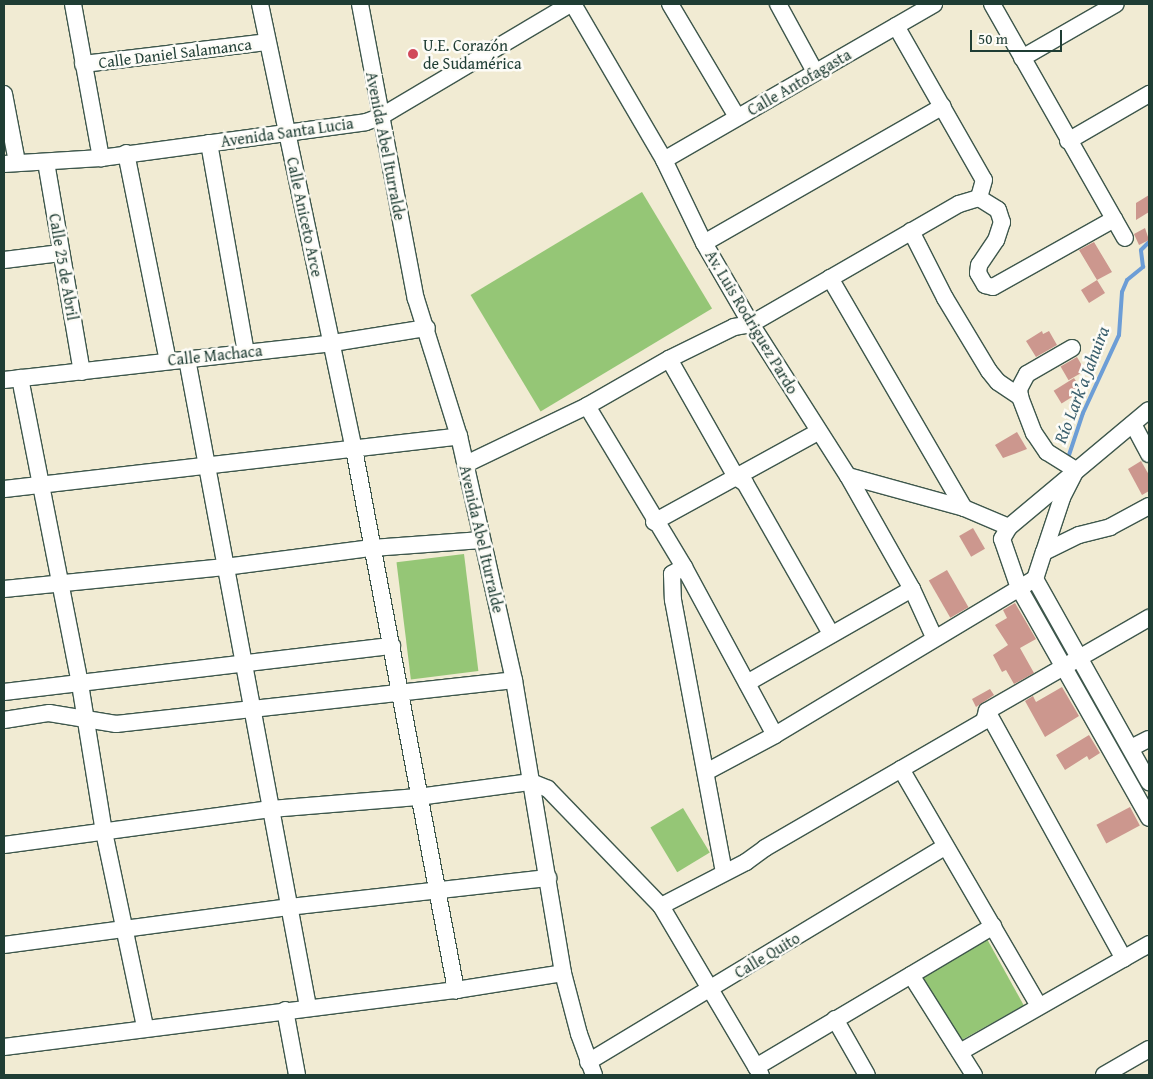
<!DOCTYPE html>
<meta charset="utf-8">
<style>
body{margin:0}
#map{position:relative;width:1153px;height:1079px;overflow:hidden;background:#f1ebd3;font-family:"Gentium Book Plus",serif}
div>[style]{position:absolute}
.green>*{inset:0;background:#95c676;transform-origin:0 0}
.stream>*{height:4px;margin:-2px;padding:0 2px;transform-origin:2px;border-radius:2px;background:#6c9dd6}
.building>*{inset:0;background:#cc978e;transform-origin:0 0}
.roads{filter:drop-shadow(1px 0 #3e574c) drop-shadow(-1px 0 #3e574c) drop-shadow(0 1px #3e574c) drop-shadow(0 -1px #3e574c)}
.minor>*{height:16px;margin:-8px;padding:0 8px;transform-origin:8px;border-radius:8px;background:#fff}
.dots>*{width:14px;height:14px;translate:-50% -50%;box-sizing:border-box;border:2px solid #fdfcf7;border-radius:50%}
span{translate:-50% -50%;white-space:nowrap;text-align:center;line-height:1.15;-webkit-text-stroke:5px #fdfcf7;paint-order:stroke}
.poi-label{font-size:16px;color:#1f3d34}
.left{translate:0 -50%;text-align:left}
.street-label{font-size:16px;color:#1f3d34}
.water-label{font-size:18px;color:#3a5f6d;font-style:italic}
.frame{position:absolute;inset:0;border:5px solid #1f3d34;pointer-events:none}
.scale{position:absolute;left:970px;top:30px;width:92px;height:22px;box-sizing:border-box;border:2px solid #1f3d34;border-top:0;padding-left:6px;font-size:15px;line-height:18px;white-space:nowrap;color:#1f3d34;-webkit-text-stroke:4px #fdfcf7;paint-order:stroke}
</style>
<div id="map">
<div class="green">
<i style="left:642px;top:192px;width:136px;height:200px;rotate:59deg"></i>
<i style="left:464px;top:554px;width:118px;height:68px;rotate:83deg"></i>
<i style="left:683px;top:808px;width:52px;height:38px;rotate:59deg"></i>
<i style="left:987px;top:939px;width:76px;height:80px;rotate:61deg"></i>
</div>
<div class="stream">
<i style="left:1068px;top:458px;width:47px;rotate:-71.6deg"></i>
<i style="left:1083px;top:413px;width:86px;rotate:-65.2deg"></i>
<i style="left:1119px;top:335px;width:43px;rotate:-86deg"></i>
<i style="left:1122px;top:292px;width:13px;rotate:-67deg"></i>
<i style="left:1127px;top:280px;width:21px;rotate:-39deg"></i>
<i style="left:1143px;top:267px;width:17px;rotate:-97deg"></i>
<i style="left:1141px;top:250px;width:11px;rotate:-45deg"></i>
</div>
<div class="building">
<i style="clip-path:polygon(1149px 195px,1149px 212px,1136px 220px,1136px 203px)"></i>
<i style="clip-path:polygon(1145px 228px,1149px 240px,1139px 245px,1134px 234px)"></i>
<i style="clip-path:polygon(1094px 242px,1112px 272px,1097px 280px,1105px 293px,1089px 303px,1081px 290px,1097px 280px,1079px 250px)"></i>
<i style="clip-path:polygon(1042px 331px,1043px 334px,1049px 331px,1057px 345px,1036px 357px,1026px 341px)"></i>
<i style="left:1077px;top:357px;width:16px;height:19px;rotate:60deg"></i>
<i style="left:1074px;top:378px;width:15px;height:24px;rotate:58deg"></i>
<i style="clip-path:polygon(1017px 432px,1027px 449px,1003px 458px,995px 445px)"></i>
<i style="clip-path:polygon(1141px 461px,1149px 475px,1149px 491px,1142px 495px,1128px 469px)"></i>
<i style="left:973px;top:528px;width:24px;height:16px;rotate:60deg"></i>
<i style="left:947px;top:570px;width:43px;height:21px;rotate:60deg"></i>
<i style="clip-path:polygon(1015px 603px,1036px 639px,1020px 648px,1034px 673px,1014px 684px,1006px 670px,1002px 672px,993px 655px,1008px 645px,995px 625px,1007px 618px,1003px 610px)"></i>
<i style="clip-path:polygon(1062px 687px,1079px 716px,1045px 737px,1025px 701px,1033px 696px,1036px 702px)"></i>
<i style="clip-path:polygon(990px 689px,994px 695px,976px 707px,972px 699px)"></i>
<i style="clip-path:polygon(1089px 735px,1100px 753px,1089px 760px,1087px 756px,1065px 770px,1056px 755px)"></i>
<i style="left:1130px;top:807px;width:21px;height:38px;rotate:62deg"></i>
</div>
<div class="roads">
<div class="minor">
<i style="left:73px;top:4px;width:157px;rotate:79.7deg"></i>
<i style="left:260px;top:4px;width:455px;rotate:78.1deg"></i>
<i style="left:354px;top:449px;width:551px;rotate:79.32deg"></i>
<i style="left:360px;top:4px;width:300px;rotate:79.3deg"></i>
<i style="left:416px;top:299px;width:144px;rotate:72.6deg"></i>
<i style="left:459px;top:436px;width:250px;rotate:77.3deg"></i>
<i style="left:514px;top:680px;width:297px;rotate:80.5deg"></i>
<i style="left:563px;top:973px;width:63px;rotate:75.3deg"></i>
<i style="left:579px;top:1034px;width:44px;rotate:69.9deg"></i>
<i style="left:573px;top:4px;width:181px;rotate:59.7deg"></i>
<i style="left:664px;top:160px;width:92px;rotate:64.3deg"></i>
<i style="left:704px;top:243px;width:94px;rotate:59.9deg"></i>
<i style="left:751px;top:324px;width:180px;rotate:57.5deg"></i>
<i style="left:848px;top:476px;width:130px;rotate:60.5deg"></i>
<i style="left:912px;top:589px;width:53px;rotate:65.4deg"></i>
<i style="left:670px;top:4px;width:131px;rotate:59.3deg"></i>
<i style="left:778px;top:4px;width:77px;rotate:61.4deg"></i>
<i style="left:992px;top:4px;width:269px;rotate:60.4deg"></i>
<i style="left:896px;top:26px;width:177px;rotate:60.3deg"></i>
<i style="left:984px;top:180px;width:19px;rotate:106deg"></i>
<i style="left:979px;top:198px;width:22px;rotate:32deg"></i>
<i style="left:998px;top:210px;width:13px;rotate:72deg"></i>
<i style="left:1002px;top:222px;width:19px;rotate:108deg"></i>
<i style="left:996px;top:240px;width:30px;rotate:124deg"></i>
<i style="left:979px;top:265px;width:8px;rotate:97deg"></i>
<i style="left:978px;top:273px;width:14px;rotate:60deg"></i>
<i style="left:985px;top:285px;width:8px;rotate:14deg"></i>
<i style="left:993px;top:287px;width:139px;rotate:-29.3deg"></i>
<i style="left:1022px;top:58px;width:108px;rotate:-29.9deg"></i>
<i style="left:83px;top:64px;width:185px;rotate:-6.8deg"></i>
<i style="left:4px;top:94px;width:69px;rotate:79.2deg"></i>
<i style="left:1068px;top:141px;width:94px;rotate:-30.1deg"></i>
<i style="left:209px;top:143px;width:212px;rotate:80deg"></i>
<i style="left:126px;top:153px;width:212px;rotate:78.6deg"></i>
<i style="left:664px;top:160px;width:312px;rotate:-30deg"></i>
<i style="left:46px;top:162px;width:213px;rotate:80.3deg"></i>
<i style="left:4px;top:164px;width:97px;rotate:-3.5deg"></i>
<i style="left:101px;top:158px;width:267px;rotate:-7.7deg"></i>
<i style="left:366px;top:122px;width:15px;rotate:-20deg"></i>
<i style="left:380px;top:117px;width:221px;rotate:-30.7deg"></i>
<i style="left:911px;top:231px;width:75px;rotate:63.1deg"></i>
<i style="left:945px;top:298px;width:85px;rotate:58.9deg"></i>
<i style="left:989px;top:371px;width:14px;rotate:51deg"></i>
<i style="left:998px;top:382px;width:27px;rotate:34deg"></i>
<i style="left:1020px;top:397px;width:39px;rotate:69deg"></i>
<i style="left:1034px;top:433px;width:23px;rotate:56deg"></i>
<i style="left:1047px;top:452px;width:34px;rotate:32deg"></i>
<i style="left:1076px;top:470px;width:31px;rotate:117deg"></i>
<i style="left:1062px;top:498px;width:57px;rotate:108.4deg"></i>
<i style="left:704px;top:243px;width:275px;rotate:-29.8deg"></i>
<i style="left:4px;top:260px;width:57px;rotate:-7deg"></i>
<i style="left:830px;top:278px;width:266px;rotate:59.8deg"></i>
<i style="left:187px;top:359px;width:659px;rotate:79.42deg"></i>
<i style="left:669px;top:359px;width:136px;rotate:60.4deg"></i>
<i style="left:736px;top:477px;width:11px;rotate:34deg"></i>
<i style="left:745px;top:483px;width:174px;rotate:60.3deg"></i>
<i style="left:20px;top:378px;width:312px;rotate:78.9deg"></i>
<i style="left:80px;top:684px;width:150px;rotate:80.8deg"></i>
<i style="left:104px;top:832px;width:199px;rotate:78.1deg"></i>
<i style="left:4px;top:380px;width:331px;rotate:-6.4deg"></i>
<i style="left:333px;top:343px;width:95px;rotate:-9.1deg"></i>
<i style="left:1020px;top:397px;width:8px;rotate:-97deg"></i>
<i style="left:1019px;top:389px;width:17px;rotate:-62deg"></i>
<i style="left:1027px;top:374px;width:52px;rotate:-30deg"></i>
<i style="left:587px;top:406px;width:188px;rotate:58.9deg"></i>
<i style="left:684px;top:567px;width:191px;rotate:61.6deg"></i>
<i style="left:1133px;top:424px;width:34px;rotate:62deg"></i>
<i style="left:466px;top:464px;width:134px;rotate:-25.6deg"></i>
<i style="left:587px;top:406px;width:95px;rotate:-29.8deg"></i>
<i style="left:669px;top:359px;width:72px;rotate:-26.2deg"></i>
<i style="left:734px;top:327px;width:17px;rotate:-10deg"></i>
<i style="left:751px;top:324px;width:240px;rotate:-30deg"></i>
<i style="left:959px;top:204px;width:21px;rotate:-17deg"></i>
<i style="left:848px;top:476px;width:120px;rotate:15.4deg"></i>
<i style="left:964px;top:508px;width:49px;rotate:22.9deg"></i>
<i style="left:1009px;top:527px;width:182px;rotate:-39.9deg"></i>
<i style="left:4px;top:489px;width:458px;rotate:-6.6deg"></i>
<i style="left:654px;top:522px;width:187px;rotate:-28.8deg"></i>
<i style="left:1009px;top:527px;width:14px;rotate:120deg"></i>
<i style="left:1002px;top:539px;width:52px;rotate:70.9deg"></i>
<i style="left:1019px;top:588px;width:264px;rotate:60.5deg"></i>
<i style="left:684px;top:567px;width:14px;rotate:150deg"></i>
<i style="left:672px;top:574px;width:26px;rotate:88deg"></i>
<i style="left:673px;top:600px;width:277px;rotate:79.4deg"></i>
<i style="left:1035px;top:579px;width:233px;rotate:60.7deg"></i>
<i style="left:4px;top:589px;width:222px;rotate:-5.7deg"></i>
<i style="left:225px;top:567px;width:148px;rotate:-7.4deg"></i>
<i style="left:372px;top:548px;width:110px;rotate:-4.2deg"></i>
<i style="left:747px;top:683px;width:190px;rotate:-29.7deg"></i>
<i style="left:4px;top:692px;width:391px;rotate:-6.8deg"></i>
<i style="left:987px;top:711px;width:283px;rotate:61.1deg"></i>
<i style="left:4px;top:720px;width:46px;rotate:-8.8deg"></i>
<i style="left:49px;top:713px;width:68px;rotate:9.3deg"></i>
<i style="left:116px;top:724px;width:400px;rotate:-6.3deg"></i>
<i style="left:1131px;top:748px;width:20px;rotate:-27deg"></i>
<i style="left:901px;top:769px;width:274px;rotate:59.8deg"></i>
<i style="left:708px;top:771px;width:76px;rotate:-28.2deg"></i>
<i style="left:775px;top:735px;width:303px;rotate:-31deg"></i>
<i style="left:1035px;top:579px;width:28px;rotate:-72deg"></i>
<i style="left:1044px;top:552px;width:39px;rotate:-26deg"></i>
<i style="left:1079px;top:535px;width:32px;rotate:-14deg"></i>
<i style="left:1110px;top:527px;width:44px;rotate:-28.3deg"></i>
<i style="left:4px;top:845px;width:269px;rotate:-7.7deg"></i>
<i style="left:271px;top:809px;width:147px;rotate:-4.7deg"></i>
<i style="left:418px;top:797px;width:114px;rotate:-7.6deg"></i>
<i style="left:531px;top:782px;width:18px;rotate:22deg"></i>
<i style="left:548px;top:789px;width:163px;rotate:46deg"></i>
<i style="left:661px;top:906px;width:196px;rotate:59.4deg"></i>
<i style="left:661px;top:906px;width:96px;rotate:-27.4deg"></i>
<i style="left:746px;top:862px;width:24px;rotate:-36deg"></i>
<i style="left:765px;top:848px;width:253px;rotate:-30.1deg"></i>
<i style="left:984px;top:721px;width:10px;rotate:-73deg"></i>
<i style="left:987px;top:711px;width:187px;rotate:-29.9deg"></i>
<i style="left:4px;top:945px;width:288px;rotate:-7.6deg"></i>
<i style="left:289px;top:907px;width:261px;rotate:-6.4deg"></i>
<i style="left:911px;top:975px;width:118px;rotate:57.8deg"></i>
<i style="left:285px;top:1010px;width:66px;rotate:79.5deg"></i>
<i style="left:835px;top:1019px;width:64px;rotate:60.3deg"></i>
<i style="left:4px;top:1047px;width:456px;rotate:-7.2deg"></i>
<i style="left:456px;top:990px;width:108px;rotate:-9deg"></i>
<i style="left:960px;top:1052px;width:218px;rotate:-29.7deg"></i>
<i style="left:588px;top:1062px;width:417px;rotate:-31.1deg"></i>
<i style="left:756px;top:1067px;width:276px;rotate:-30.7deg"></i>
<i style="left:1104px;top:1075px;width:52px;rotate:-30deg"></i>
</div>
</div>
<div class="dots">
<i style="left:413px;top:54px;background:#d1495b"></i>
</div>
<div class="poi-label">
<span class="left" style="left:423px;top:54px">U.E. Corazón<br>de Sudamérica</span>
</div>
<div class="street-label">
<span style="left:175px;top:53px;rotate:-7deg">Calle Daniel Salamanca</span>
<span style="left:799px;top:82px;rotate:-30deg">Calle Antofagasta</span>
<span style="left:287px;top:132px;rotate:-8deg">Avenida Santa Lucia</span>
<span style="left:386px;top:146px;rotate:79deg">Avenida Abel Iturralde</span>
<span style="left:305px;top:217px;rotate:78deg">Calle Aniceto Arce</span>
<span style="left:64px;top:267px;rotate:80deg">Calle 25 de Abril</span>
<span style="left:752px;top:322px;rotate:59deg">Av. Luis Rodriguez Pardo</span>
<span style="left:215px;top:355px;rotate:-6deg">Calle Machaca</span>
<span style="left:482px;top:539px;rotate:77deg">Avenida Abel Iturralde</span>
<span style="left:767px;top:955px;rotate:-31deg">Calle Quito</span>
</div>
<div class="water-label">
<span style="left:1082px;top:385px;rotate:-69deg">Río Lark’a Jahuira</span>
</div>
<div class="frame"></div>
<div class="scale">50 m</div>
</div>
